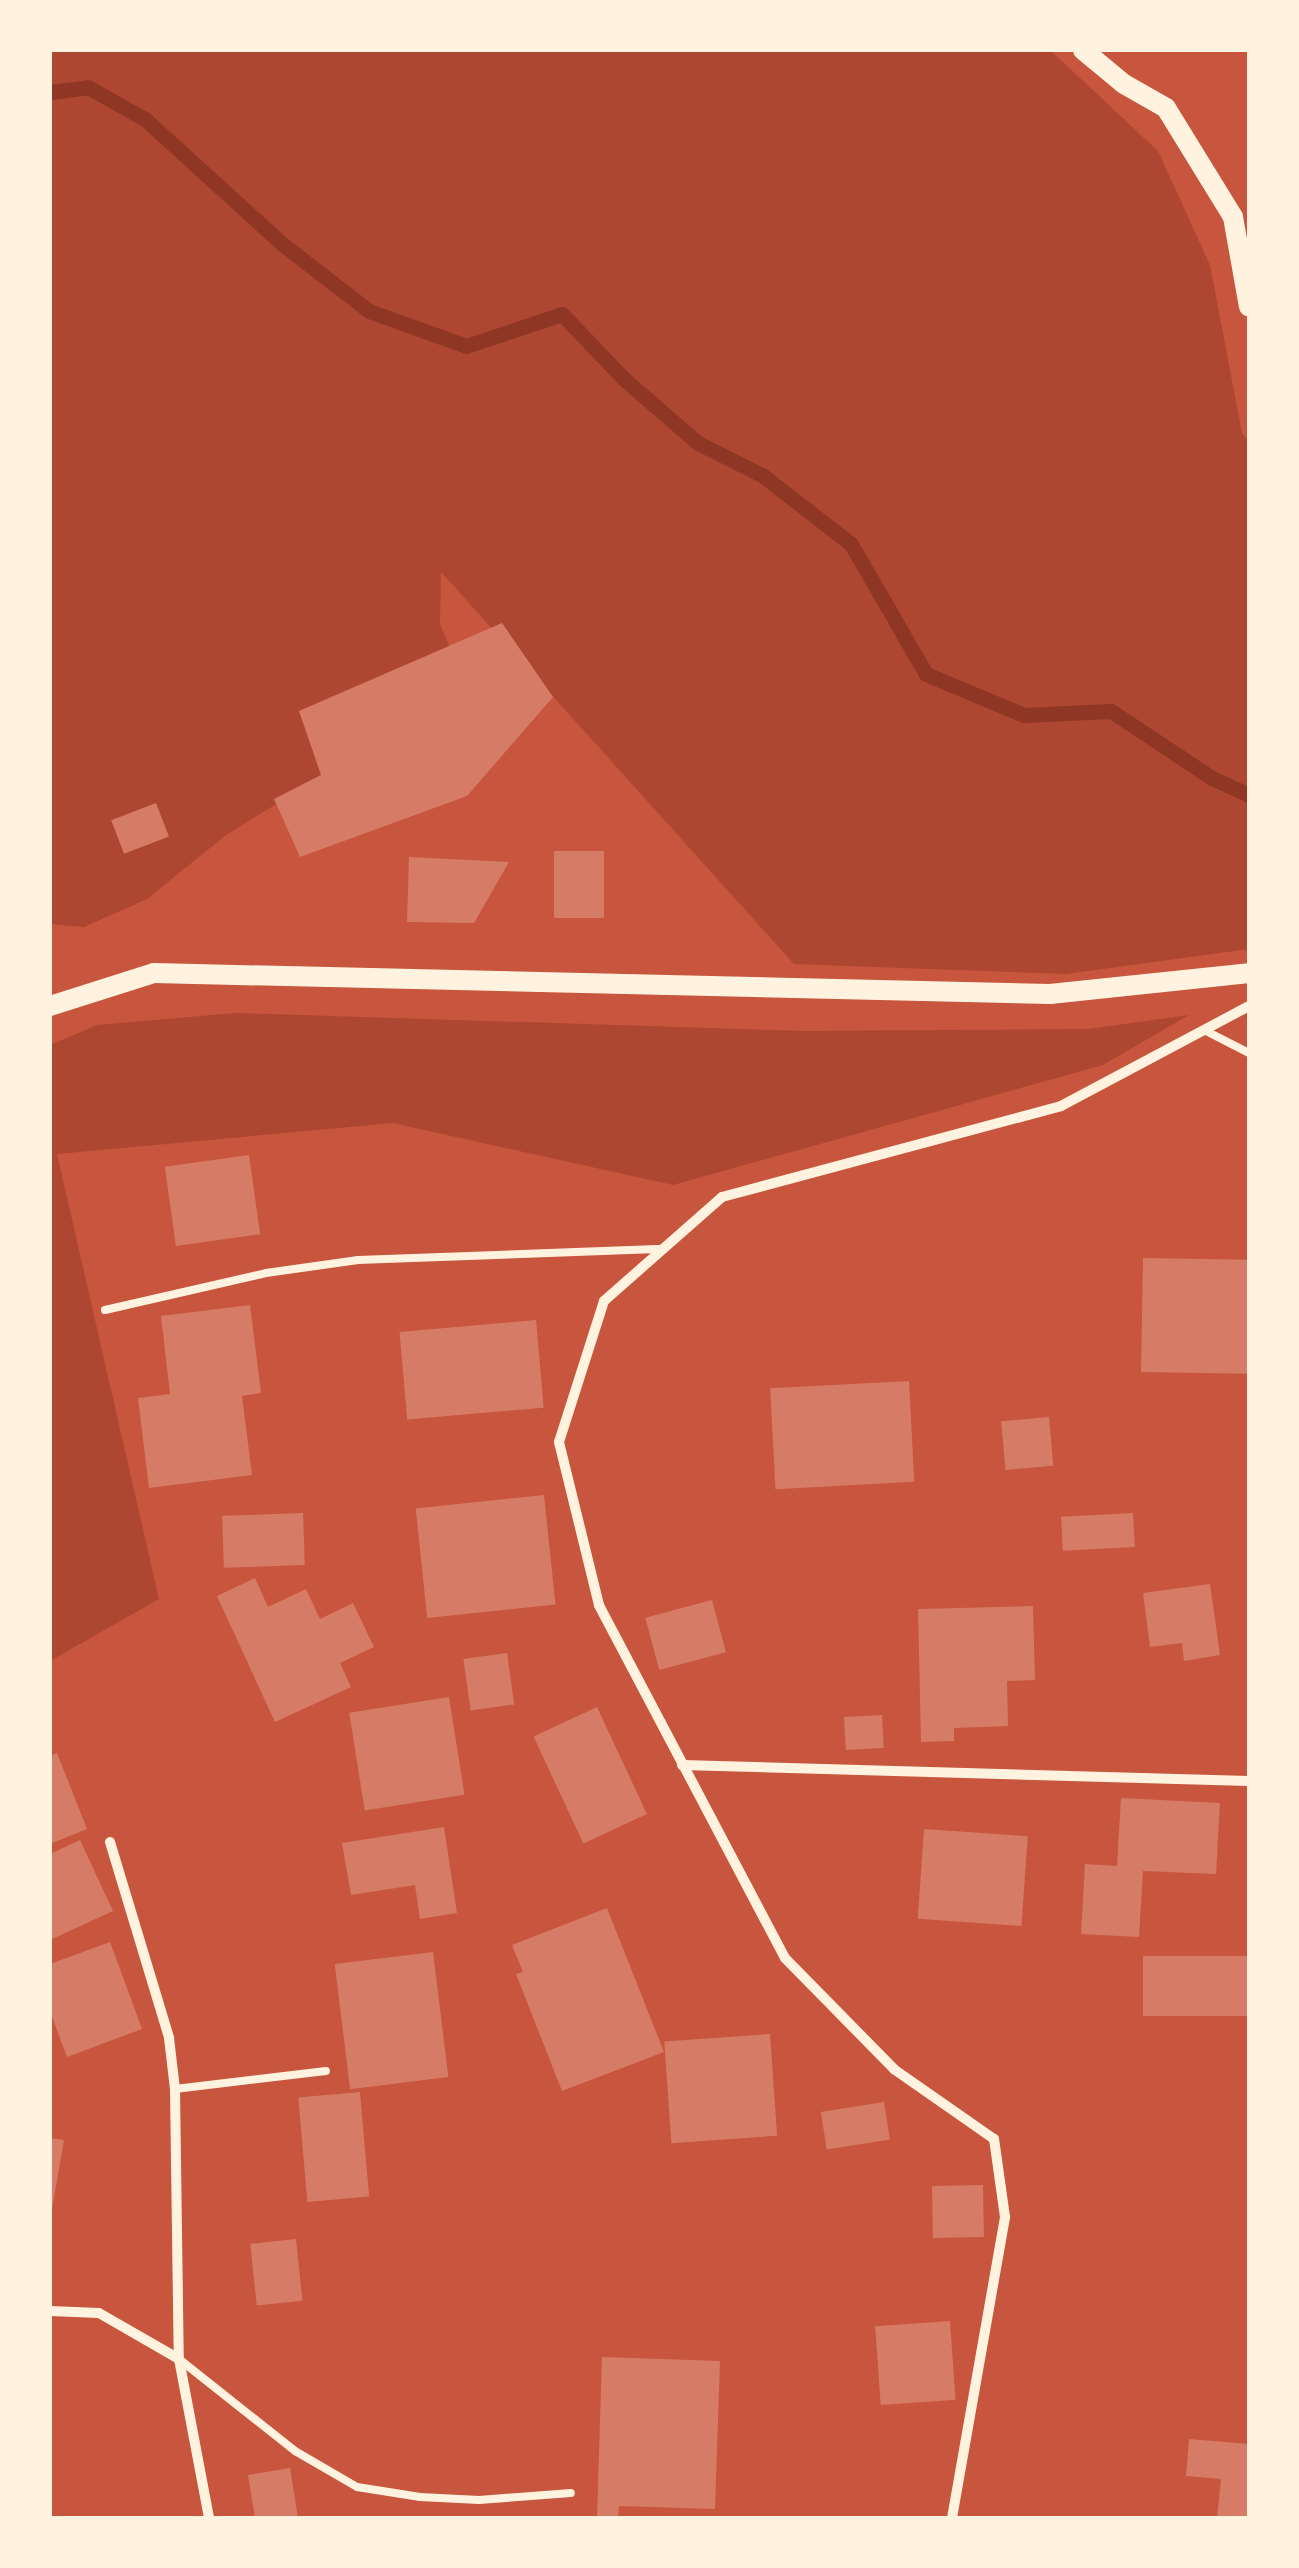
<!DOCTYPE html>
<style>
body{margin:0}
#map{position:relative;width:1299px;height:2568px;overflow:hidden;background:#c8553d;font-family:Barlow,sans-serif}
div>[style]{position:absolute}
.green>*{inset:0;background:#ae4732}
.stream>*{height:15px;margin:-7.5px;padding:0 7.5px;transform-origin:7.5px;border-radius:7.5px;background:#8f3625}
.building>*{inset:0;background:#d67c66;transform-origin:0 0}
.service>*{height:8px;margin:-4px;padding:0 4px;transform-origin:4px;border-radius:4px;background:#fff3e0}
.minor>*{height:10px;margin:-5px;padding:0 5px;transform-origin:5px;border-radius:5px;background:#fff3e0}
.secondary>*{height:20px;margin:-10px;padding:0 10px;transform-origin:10px;border-radius:10px;background:#fff3e0}
span{translate:-50% -50%;white-space:nowrap;text-align:center;line-height:1.15;-webkit-text-stroke:9px #fff3e0;paint-order:stroke}
.frame{position:absolute;inset:0;border:52px solid #fff3e0;pointer-events:none}
</style>
<div id="map">
<div class="green">
<i style="clip-path:polygon(50px 50px,1050px 50px,1158px 151px,1210px 265px,1242px 433px,1249px 441px,1249px 949px,1066px 974px,794px 964px,441px 572px,440px 624px,467px 687px,226px 835px,147px 899px,84px 927px,50px 924px)"></i>
<i style="clip-path:polygon(235px 1013px,805px 1031px,1088px 1029px,1189px 1015px,1103px 1065px,673px 1185px,393px 1123px,57px 1154px,159px 1599px,50px 1661px,50px 1045px,97px 1025px)"></i>
</div>
<div class="stream">
<i style="left:50px;top:92px;width:38px;rotate:-7deg"></i>
<i style="left:88px;top:87px;width:67px;rotate:29.6deg"></i>
<i style="left:146px;top:120px;width:183px;rotate:42.3deg"></i>
<i style="left:281px;top:243px;width:111px;rotate:37.7deg"></i>
<i style="left:369px;top:311px;width:103px;rotate:19.8deg"></i>
<i style="left:466px;top:346px;width:101px;rotate:-18.4deg"></i>
<i style="left:562px;top:314px;width:90px;rotate:46.4deg"></i>
<i style="left:624px;top:379px;width:98px;rotate:40.9deg"></i>
<i style="left:698px;top:443px;width:72px;rotate:26.6deg"></i>
<i style="left:762px;top:475px;width:113px;rotate:37.8deg"></i>
<i style="left:851px;top:544px;width:150px;rotate:60deg"></i>
<i style="left:926px;top:674px;width:106px;rotate:22.7deg"></i>
<i style="left:1024px;top:715px;width:87px;rotate:-2.6deg"></i>
<i style="left:1111px;top:711px;width:121px;rotate:33.6deg"></i>
<i style="left:1212px;top:778px;width:41px;rotate:24.7deg"></i>
</div>
<div class="building">
<i style="clip-path:polygon(502px 623px,553px 697px,467px 796px,300px 857px,274px 799px,321px 775px,299px 711px)"></i>
<i style="left:156px;top:803px;width:36px;height:48px;rotate:69deg"></i>
<i style="left:554px;top:851px;width:50px;height:67px"></i>
<i style="clip-path:polygon(409px 857px,509px 862px,474px 923px,407px 922px)"></i>
<i style="left:249px;top:1155px;width:80px;height:85px;rotate:82deg"></i>
<i style="left:1143px;top:1258px;width:106px;height:114px;rotate:1deg"></i>
<i style="clip-path:polygon(250px 1305px,261px 1393px,242px 1396px,252px 1475px,149px 1488px,138px 1398px,170px 1394px,161px 1316px)"></i>
<i style="left:536px;top:1320px;width:88px;height:137px;rotate:85deg"></i>
<i style="left:909px;top:1381px;width:101px;height:139px;rotate:87deg"></i>
<i style="left:1049px;top:1417px;width:49px;height:48px;rotate:85deg"></i>
<i style="left:544px;top:1495px;width:110px;height:129px;rotate:84deg"></i>
<i style="left:303px;top:1513px;width:52px;height:81px;rotate:88deg"></i>
<i style="left:1133px;top:1513px;width:34px;height:72px;rotate:87deg"></i>
<i style="clip-path:polygon(255px 1578px,268px 1607px,306px 1589px,320px 1619px,353px 1603px,374px 1647px,340px 1663px,351px 1687px,275px 1722px,217px 1596px)"></i>
<i style="clip-path:polygon(1210px 1584px,1220px 1655px,1184px 1661px,1182px 1643px,1150px 1647px,1143px 1593px)"></i>
<i style="left:712px;top:1600px;width:54px;height:69px;rotate:75deg"></i>
<i style="clip-path:polygon(1033px 1606px,1035px 1680px,1007px 1681px,1008px 1726px,954px 1728px,954px 1741px,921px 1742px,918px 1609px)"></i>
<i style="left:507px;top:1653px;width:52px;height:44px;rotate:82deg"></i>
<i style="left:449px;top:1697px;width:99px;height:101px;rotate:81deg"></i>
<i style="left:597px;top:1707px;width:118px;height:70px;rotate:65deg"></i>
<i style="left:882px;top:1715px;width:33px;height:38px;rotate:87deg"></i>
<i style="clip-path:polygon(57px 1753px,87px 1829px,50px 1844px,50px 1756px)"></i>
<i style="clip-path:polygon(1121px 1798px,1220px 1803px,1216px 1874px,1143px 1871px,1139px 1937px,1081px 1934px,1085px 1864px,1117px 1866px)"></i>
<i style="clip-path:polygon(444px 1827px,457px 1913px,420px 1919px,415px 1885px,351px 1895px,342px 1843px)"></i>
<i style="left:924px;top:1829px;width:104px;height:90px;rotate:4deg"></i>
<i style="clip-path:polygon(80px 1840px,113px 1911px,50px 1940px,50px 1854px)"></i>
<i style="clip-path:polygon(607px 1908px,664px 2052px,562px 2091px,516px 1974px,523px 1972px,512px 1945px)"></i>
<i style="clip-path:polygon(110px 1942px,142px 2029px,67px 2057px,50px 2011px,50px 1964px)"></i>
<i style="left:433px;top:1952px;width:126px;height:99px;rotate:83deg"></i>
<i style="left:1249px;top:1956px;width:60px;height:106px;rotate:90deg"></i>
<i style="left:770px;top:2034px;width:102px;height:106px;rotate:86deg"></i>
<i style="left:360px;top:2092px;width:105px;height:62px;rotate:85deg"></i>
<i style="left:884px;top:2102px;width:38px;height:64px;rotate:81deg"></i>
<i style="clip-path:polygon(50px 2138px,64px 2140px,52px 2209px,50px 2208px)"></i>
<i style="left:983px;top:2185px;width:52px;height:51px;rotate:89deg"></i>
<i style="left:296px;top:2239px;width:62px;height:46px;rotate:84deg"></i>
<i style="left:950px;top:2321px;width:79px;height:75px;rotate:86deg"></i>
<i style="clip-path:polygon(602px 2357px,720px 2361px,715px 2509px,619px 2506px,618px 2518px,597px 2518px)"></i>
<i style="clip-path:polygon(1189px 2439px,1249px 2444px,1249px 2518px,1217px 2518px,1221px 2479px,1186px 2476px)"></i>
<i style="clip-path:polygon(290px 2468px,298px 2518px,255px 2518px,248px 2475px)"></i>
</div>
<div class="service">
<i style="left:1206px;top:1031px;width:48px;rotate:27.1deg"></i>
<i style="left:105px;top:1310px;width:165px;rotate:-12.9deg"></i>
<i style="left:266px;top:1273px;width:93px;rotate:-8deg"></i>
<i style="left:358px;top:1260px;width:306px;rotate:-2.1deg"></i>
<i style="left:175px;top:2089px;width:152px;rotate:-6.8deg"></i>
<i style="left:179px;top:2359px;width:148px;rotate:38.4deg"></i>
<i style="left:295px;top:2451px;width:72px;rotate:30.1deg"></i>
<i style="left:357px;top:2487px;width:64px;rotate:9deg"></i>
<i style="left:420px;top:2497px;width:59px;rotate:2.9deg"></i>
<i style="left:479px;top:2500px;width:92px;rotate:-4.4deg"></i>
</div>
<div class="minor">
<i style="left:682px;top:1765px;width:567px;rotate:1.62deg"></i>
<i style="left:110px;top:1842px;width:205px;rotate:73.2deg"></i>
<i style="left:169px;top:2038px;width:51px;rotate:83.3deg"></i>
<i style="left:175px;top:2089px;width:270px;rotate:89.2deg"></i>
<i style="left:50px;top:2311px;width:49px;rotate:2.3deg"></i>
<i style="left:99px;top:2313px;width:92px;rotate:29.9deg"></i>
<i style="left:179px;top:2359px;width:162px;rotate:79.3deg"></i>
<i style="left:952px;top:2518px;width:306px;rotate:-80deg"></i>
<i style="left:1005px;top:2217px;width:79px;rotate:-98deg"></i>
<i style="left:994px;top:2139px;width:121px;rotate:-145.1deg"></i>
<i style="left:895px;top:2070px;width:157px;rotate:-134.5deg"></i>
<i style="left:785px;top:1958px;width:399px;rotate:-117.8deg"></i>
<i style="left:599px;top:1605px;width:168px;rotate:-103.8deg"></i>
<i style="left:559px;top:1442px;width:148px;rotate:-72.3deg"></i>
<i style="left:604px;top:1301px;width:157px;rotate:-41.4deg"></i>
<i style="left:722px;top:1197px;width:351px;rotate:-15deg"></i>
<i style="left:1061px;top:1106px;width:213px;rotate:-28deg"></i>
</div>
<div class="secondary">
<i style="left:1083px;top:50px;width:53px;rotate:39.7deg"></i>
<i style="left:1124px;top:84px;width:48px;rotate:29.7deg"></i>
<i style="left:1166px;top:108px;width:128px;rotate:58.4deg"></i>
<i style="left:1233px;top:217px;width:91px;rotate:79.9deg"></i>
<i style="left:50px;top:1006px;width:109px;rotate:-17.6deg"></i>
<i style="left:154px;top:973px;width:896px;rotate:1.34deg"></i>
<i style="left:1050px;top:994px;width:200px;rotate:-6deg"></i>
</div>
<div class="frame"></div>
</div>
